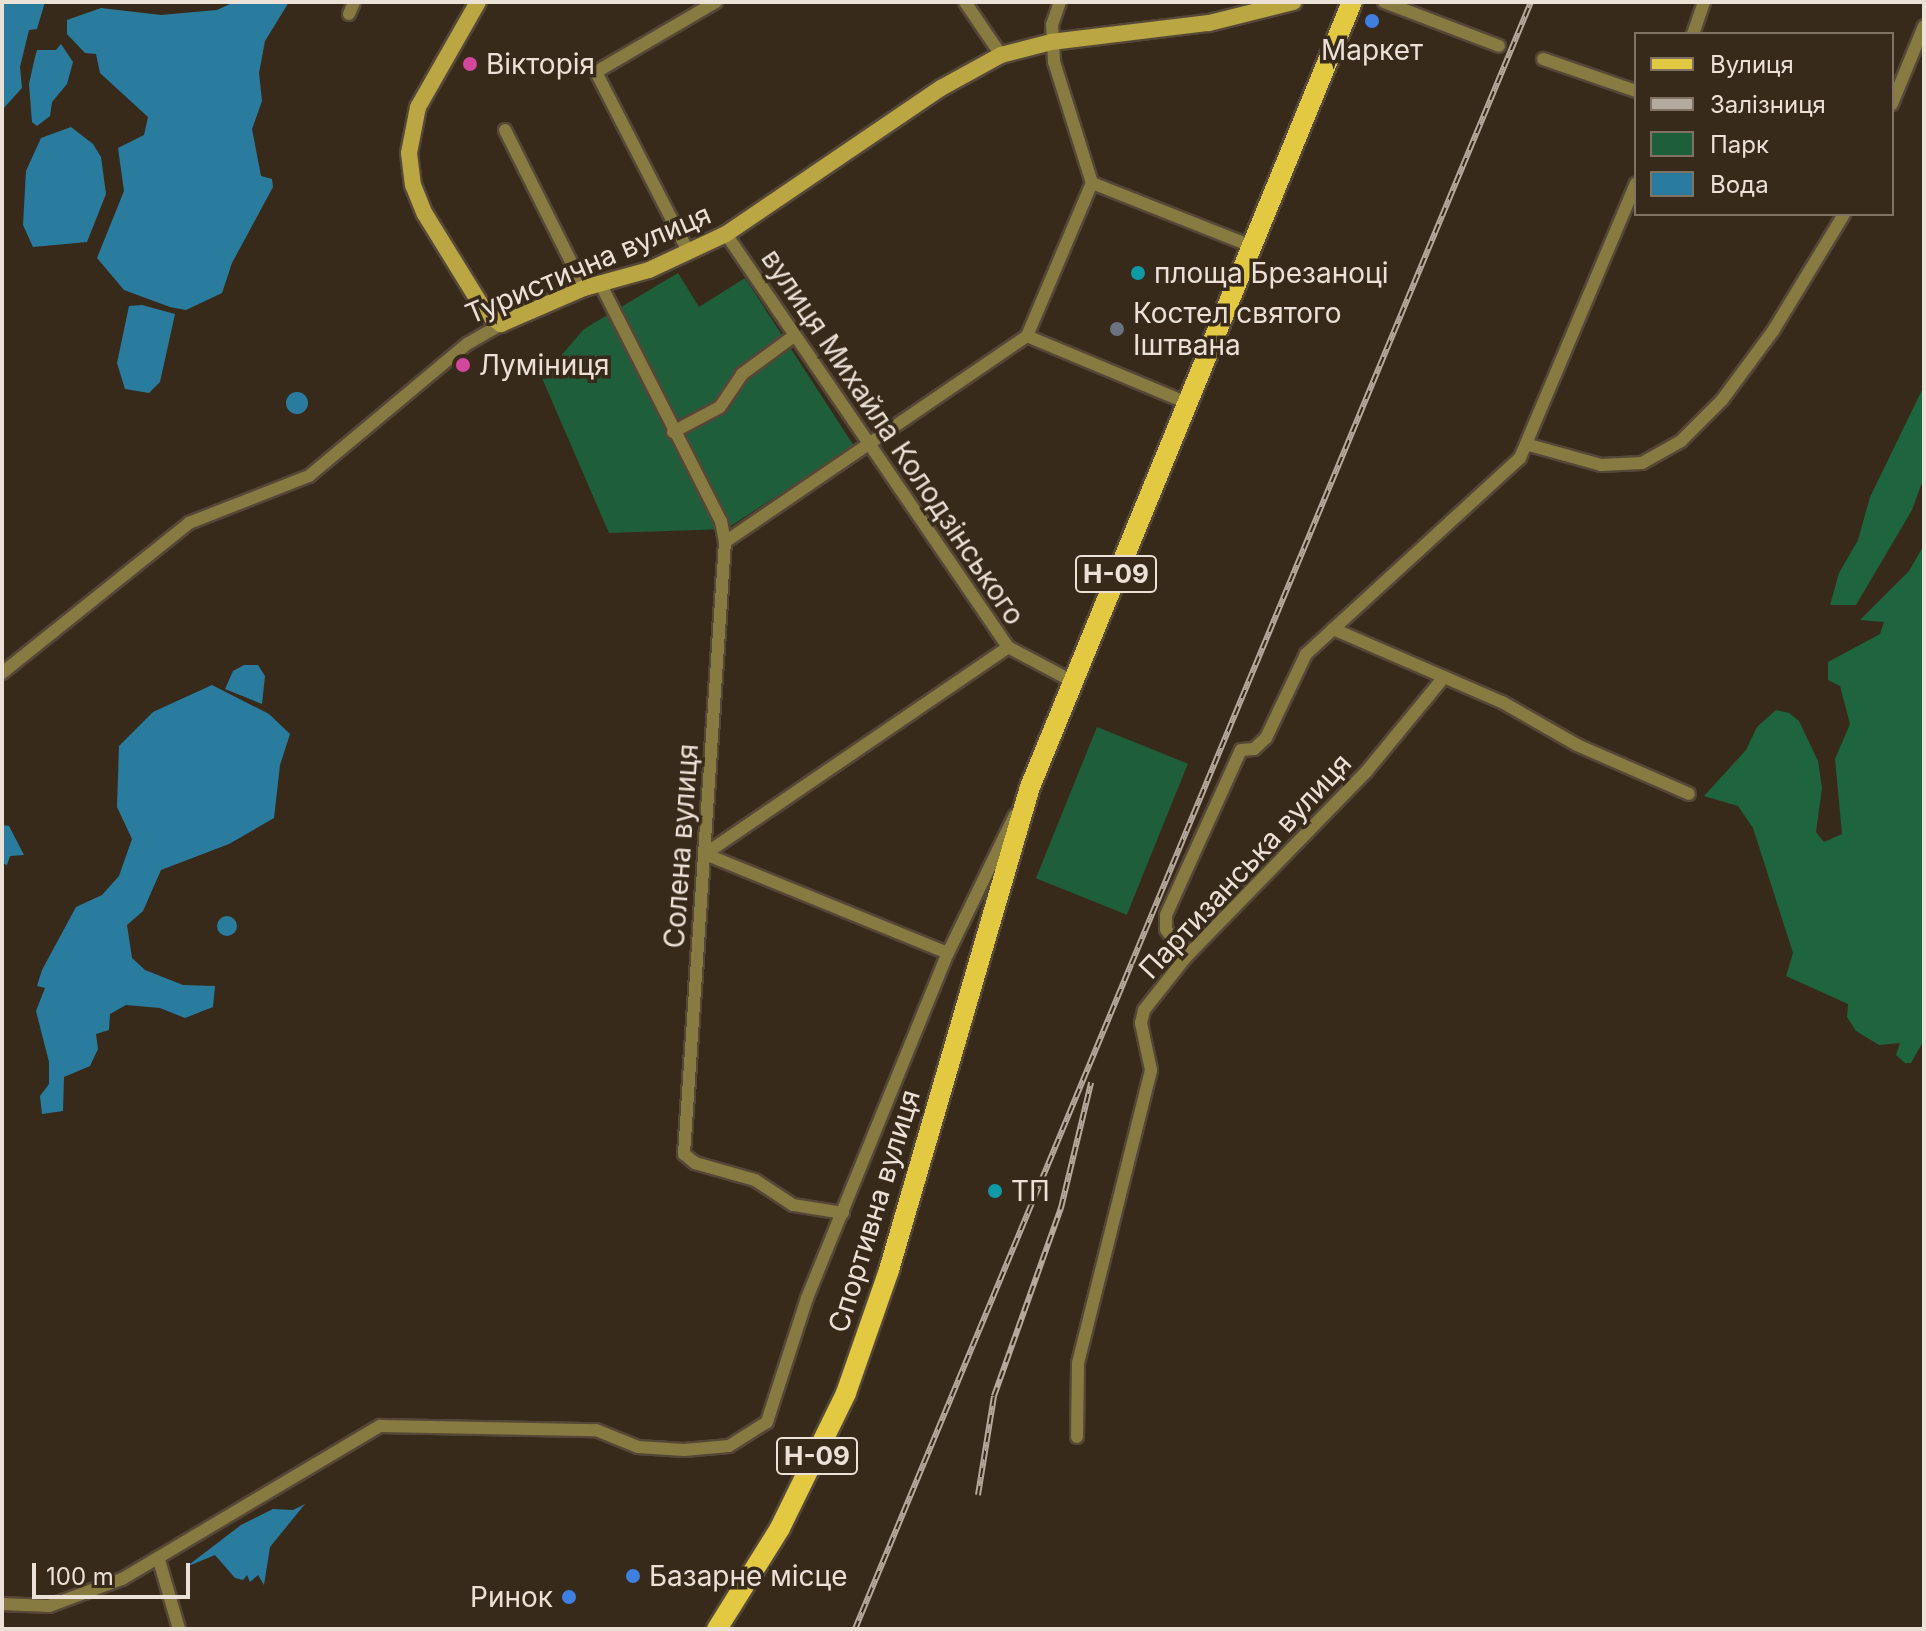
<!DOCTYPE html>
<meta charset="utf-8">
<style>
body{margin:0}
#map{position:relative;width:1926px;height:1631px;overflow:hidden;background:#382a1a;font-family:Inter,sans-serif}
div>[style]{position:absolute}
.green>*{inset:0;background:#1f5e3b;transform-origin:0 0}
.forest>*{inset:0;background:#1e643e}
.water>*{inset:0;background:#2a7c9f}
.round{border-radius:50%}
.roads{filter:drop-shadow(2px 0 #554738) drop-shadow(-2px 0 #554738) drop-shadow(0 2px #554738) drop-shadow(0 -2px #554738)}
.street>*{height:12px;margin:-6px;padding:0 6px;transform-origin:6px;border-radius:6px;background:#877b41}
.secondary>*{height:16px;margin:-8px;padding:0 8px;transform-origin:8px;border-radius:8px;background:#baa743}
.primary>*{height:20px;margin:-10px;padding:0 10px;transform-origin:10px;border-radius:10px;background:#e2c941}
.rail>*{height:6px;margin-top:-3px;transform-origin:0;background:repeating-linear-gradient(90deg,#382a1a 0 9px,#b4a99d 0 18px);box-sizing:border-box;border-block:2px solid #b4a99d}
.dots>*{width:22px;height:22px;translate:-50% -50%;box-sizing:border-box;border:4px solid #382a1a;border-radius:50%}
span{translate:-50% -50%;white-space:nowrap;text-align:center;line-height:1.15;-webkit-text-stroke:7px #382a1a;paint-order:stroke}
.shield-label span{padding:2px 6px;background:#382a1a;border:2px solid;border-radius:6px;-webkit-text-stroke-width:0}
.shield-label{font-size:26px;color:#ebe1d7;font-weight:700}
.poi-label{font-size:28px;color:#ebe1d7}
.left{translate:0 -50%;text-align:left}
.right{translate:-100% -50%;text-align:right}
.street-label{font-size:28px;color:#ebe1d7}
.frame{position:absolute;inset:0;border:4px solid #ebe1d7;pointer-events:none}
.legend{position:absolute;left:1634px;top:32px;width:260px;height:184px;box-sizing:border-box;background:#382a1a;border:2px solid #807366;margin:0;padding:10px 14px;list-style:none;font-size:24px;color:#ebe1d7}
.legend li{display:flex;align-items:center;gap:16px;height:40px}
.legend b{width:40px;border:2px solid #807366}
.scale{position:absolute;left:32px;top:1563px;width:158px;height:36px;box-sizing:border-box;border:4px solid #ebe1d7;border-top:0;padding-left:10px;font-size:24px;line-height:28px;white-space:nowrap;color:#ebe1d7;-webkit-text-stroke:6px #382a1a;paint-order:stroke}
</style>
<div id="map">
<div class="green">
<i style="clip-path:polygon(678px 273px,699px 307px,745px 278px,854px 446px,726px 529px,609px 533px,542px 378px,584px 329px)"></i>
<i style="left:1097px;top:727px;width:98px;height:163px;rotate:22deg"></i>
</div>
<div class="forest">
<i style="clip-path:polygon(1924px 386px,1924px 477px,1912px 510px,1856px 605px,1830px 605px,1839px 573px,1858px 540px,1870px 497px)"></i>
<i style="clip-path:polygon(1924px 545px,1924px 1040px,1911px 1063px,1905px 1063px,1896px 1055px,1900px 1043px,1879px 1045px,1856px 1031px,1847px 1017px,1848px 1004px,1786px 976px,1793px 953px,1753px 828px,1738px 806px,1704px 796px,1746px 750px,1757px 727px,1776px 710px,1789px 713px,1799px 721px,1818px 761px,1822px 788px,1816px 832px,1824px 842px,1842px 834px,1835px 759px,1850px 724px,1840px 686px,1828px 680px,1828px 662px,1880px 634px,1884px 622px,1860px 620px,1909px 571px)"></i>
</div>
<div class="water">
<i style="clip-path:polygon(2px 2px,45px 2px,37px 29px,29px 30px,20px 67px,22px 88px,2px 110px)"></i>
<i style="clip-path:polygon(234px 2px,289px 2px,265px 41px,259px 73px,262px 101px,252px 129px,261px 176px,272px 179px,273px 187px,232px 263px,222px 293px,186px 310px,170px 307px,124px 290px,97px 258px,124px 191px,118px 148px,144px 135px,148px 117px,100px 73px,96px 54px,85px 53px,67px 34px,67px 20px,101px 8px,161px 15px,217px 10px)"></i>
<i style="clip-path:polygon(61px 44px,73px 62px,67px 84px,52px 102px,50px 116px,37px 126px,32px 122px,29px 84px,35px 57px,37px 50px,56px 50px)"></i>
<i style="clip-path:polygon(71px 127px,93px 144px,101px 157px,106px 194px,87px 242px,33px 247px,23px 225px,26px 171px,41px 138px)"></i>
<i style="clip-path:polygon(142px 305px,175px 314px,160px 382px,149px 393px,125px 389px,117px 363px,129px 306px)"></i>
<i class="round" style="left:286px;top:392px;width:22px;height:22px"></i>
<i style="clip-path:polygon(244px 665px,258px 665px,265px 676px,262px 704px,225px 689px,233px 671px)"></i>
<i style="clip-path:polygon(212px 685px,269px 714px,290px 734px,280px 765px,274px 818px,229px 844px,161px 870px,143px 911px,127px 925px,132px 958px,145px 970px,183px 985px,215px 986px,213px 1007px,185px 1018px,160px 1008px,126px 1005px,110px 1014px,109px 1030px,96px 1034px,98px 1049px,90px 1066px,64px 1077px,63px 1111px,42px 1114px,40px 1096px,49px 1084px,49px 1062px,36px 1011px,45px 988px,37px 986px,42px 970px,76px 907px,102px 895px,119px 876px,132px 839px,117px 807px,119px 746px,153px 712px)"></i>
<i style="clip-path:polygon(2px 825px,9px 826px,24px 855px,10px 856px,7px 865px,2px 863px)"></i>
<i class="round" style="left:217px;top:916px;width:20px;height:20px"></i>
<i style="clip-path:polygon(305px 1504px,270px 1547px,264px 1585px,258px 1575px,250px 1582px,247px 1575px,243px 1580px,235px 1578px,215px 1555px,186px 1567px,241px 1525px,273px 1509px,293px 1510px)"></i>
</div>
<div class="roads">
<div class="street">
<i style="left:965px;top:2px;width:64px;rotate:55.8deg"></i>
<i style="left:1384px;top:2px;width:123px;rotate:20.9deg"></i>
<i style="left:349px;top:14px;width:13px;rotate:-67deg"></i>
<i style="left:1693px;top:34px;width:34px;rotate:-71deg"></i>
<i style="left:1543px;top:59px;width:98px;rotate:19deg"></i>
<i style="left:1892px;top:104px;width:84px;rotate:-67.7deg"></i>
<i style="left:505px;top:130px;width:177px;rotate:63.4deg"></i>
<i style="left:1092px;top:183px;width:171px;rotate:21.6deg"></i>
<i style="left:726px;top:234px;width:500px;rotate:55.67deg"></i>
<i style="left:1008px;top:647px;width:72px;rotate:28deg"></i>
<i style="left:689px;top:253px;width:203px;rotate:-117.2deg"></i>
<i style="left:596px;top:72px;width:139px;rotate:-30.3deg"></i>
<i style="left:600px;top:283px;width:267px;rotate:63.1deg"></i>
<i style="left:721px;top:521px;width:21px;rotate:79deg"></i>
<i style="left:1027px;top:336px;width:173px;rotate:22.7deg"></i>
<i style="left:673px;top:432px;width:53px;rotate:-28deg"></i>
<i style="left:720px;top:407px;width:40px;rotate:-56deg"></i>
<i style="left:742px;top:374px;width:64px;rotate:-36.2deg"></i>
<i style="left:1529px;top:445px;width:75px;rotate:15.5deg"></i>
<i style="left:1601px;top:465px;width:41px;rotate:-2.8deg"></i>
<i style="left:1642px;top:463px;width:45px;rotate:-29.4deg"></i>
<i style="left:1681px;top:441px;width:58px;rotate:-45deg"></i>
<i style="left:1722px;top:400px;width:86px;rotate:-53.5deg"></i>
<i style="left:1773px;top:331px;width:137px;rotate:-58.7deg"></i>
<i style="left:1333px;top:629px;width:184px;rotate:23.4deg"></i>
<i style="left:1502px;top:702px;width:86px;rotate:29.8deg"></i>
<i style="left:1577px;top:745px;width:122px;rotate:23.6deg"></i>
<i style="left:2px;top:673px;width:240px;rotate:-38.7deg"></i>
<i style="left:189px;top:523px;width:129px;rotate:-21.4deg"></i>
<i style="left:309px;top:476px;width:206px;rotate:-39.9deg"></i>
<i style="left:467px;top:344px;width:39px;rotate:-30deg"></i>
<i style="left:705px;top:854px;width:367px;rotate:-34.3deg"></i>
<i style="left:705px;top:854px;width:262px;rotate:22.2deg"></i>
<i style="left:1186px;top:957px;width:34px;rotate:-126deg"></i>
<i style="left:1166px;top:929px;width:14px;rotate:-90deg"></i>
<i style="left:1166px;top:915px;width:181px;rotate:-65.6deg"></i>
<i style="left:1241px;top:750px;width:13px;rotate:-4deg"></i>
<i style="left:1254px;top:749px;width:16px;rotate:-43deg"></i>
<i style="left:1266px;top:738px;width:93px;rotate:-64.5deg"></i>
<i style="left:1306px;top:654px;width:290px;rotate:-42.5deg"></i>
<i style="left:1520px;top:458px;width:298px;rotate:-67.1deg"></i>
<i style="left:843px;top:1213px;width:51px;rotate:-170.9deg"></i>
<i style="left:793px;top:1205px;width:45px;rotate:-146.7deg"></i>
<i style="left:755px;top:1180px;width:62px;rotate:-164.2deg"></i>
<i style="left:695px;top:1163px;width:14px;rotate:-141deg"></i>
<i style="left:684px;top:1154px;width:613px;rotate:-86.17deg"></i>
<i style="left:725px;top:542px;width:366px;rotate:-34.3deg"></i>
<i style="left:1027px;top:336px;width:166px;rotate:-67deg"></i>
<i style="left:1092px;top:183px;width:127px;rotate:-107.4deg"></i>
<i style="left:1054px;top:62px;width:37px;rotate:-93deg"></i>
<i style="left:1052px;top:25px;width:24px;rotate:-71deg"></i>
<i style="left:1077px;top:1437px;width:74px;rotate:-89.2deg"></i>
<i style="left:1078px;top:1363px;width:302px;rotate:-76deg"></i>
<i style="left:1151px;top:1070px;width:48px;rotate:-102deg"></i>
<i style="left:1141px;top:1023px;width:13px;rotate:-77deg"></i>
<i style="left:1144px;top:1010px;width:68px;rotate:-51.6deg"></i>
<i style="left:1186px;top:957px;width:258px;rotate:-45.8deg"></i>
<i style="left:1366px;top:772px;width:123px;rotate:-50.6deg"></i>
<i style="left:159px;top:1560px;width:72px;rotate:73.8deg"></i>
<i style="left:2px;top:1604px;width:47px;rotate:2.4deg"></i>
<i style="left:49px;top:1606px;width:78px;rotate:-20.3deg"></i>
<i style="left:122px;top:1579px;width:300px;rotate:-30.7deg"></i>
<i style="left:380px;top:1426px;width:216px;rotate:1.1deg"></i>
<i style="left:596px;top:1430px;width:45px;rotate:22deg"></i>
<i style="left:638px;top:1447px;width:46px;rotate:3.7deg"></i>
<i style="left:684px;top:1450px;width:45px;rotate:-5.1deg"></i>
<i style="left:729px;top:1446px;width:45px;rotate:-32.3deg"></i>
<i style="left:767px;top:1422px;width:130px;rotate:-72.1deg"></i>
<i style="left:807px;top:1298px;width:373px;rotate:-67.8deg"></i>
<i style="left:948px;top:953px;width:153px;rotate:-64.1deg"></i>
</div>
<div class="secondary">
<i style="left:478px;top:2px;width:121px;rotate:119.7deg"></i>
<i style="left:418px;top:107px;width:47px;rotate:101.1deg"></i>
<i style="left:409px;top:153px;width:32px;rotate:83deg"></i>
<i style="left:413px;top:185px;width:31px;rotate:68deg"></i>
<i style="left:425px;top:214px;width:116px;rotate:58.4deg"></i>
<i style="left:486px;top:313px;width:19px;rotate:36deg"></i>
<i style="left:501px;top:324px;width:90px;rotate:-23.4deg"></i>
<i style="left:584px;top:288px;width:67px;rotate:-15.5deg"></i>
<i style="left:649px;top:270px;width:85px;rotate:-25.1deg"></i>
<i style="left:726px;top:234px;width:260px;rotate:-34.2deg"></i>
<i style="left:941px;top:88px;width:68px;rotate:-28.8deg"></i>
<i style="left:1001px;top:55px;width:52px;rotate:-14.6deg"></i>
<i style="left:1051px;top:42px;width:159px;rotate:-6.9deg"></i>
<i style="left:1209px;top:23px;width:87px;rotate:-14deg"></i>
</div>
<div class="primary">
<i style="left:717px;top:1629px;width:119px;rotate:-58deg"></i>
<i style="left:780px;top:1528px;width:150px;rotate:-63.9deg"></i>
<i style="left:846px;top:1393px;width:130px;rotate:-70.7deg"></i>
<i style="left:889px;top:1270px;width:503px;rotate:-73.73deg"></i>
<i style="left:1030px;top:787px;width:848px;rotate:-67.7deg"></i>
</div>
</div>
<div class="rail">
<i style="left:978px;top:1495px;width:100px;rotate:-80.8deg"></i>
<i style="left:994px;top:1396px;width:200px;rotate:-70.4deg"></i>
<i style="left:1061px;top:1208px;width:129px;rotate:-76.5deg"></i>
<i style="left:855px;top:1629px;width:1762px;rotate:-67.44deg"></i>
</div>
<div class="dots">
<i style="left:1372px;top:21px;background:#3f7fe0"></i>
<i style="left:470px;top:64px;background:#d1479c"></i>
<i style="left:1138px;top:273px;background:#0f9aa8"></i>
<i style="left:1117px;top:329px;background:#6b7280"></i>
<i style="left:463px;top:365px;background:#d1479c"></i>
<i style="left:995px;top:1191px;background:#0f9aa8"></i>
<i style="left:633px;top:1576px;background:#3f7fe0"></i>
<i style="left:569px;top:1597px;background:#3f7fe0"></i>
</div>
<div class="shield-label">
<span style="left:1116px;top:574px">Н-09</span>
<span style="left:817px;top:1456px">Н-09</span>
</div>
<div class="poi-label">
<span style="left:1372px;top:50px">Маркет</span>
<span class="left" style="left:486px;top:64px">Вікторія</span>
<span class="left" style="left:1154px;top:273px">площа Брезаноці</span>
<span class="left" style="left:1133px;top:329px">Костел святого<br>Іштвана</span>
<span class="left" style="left:479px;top:365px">Луміниця</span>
<span class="left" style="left:1011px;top:1191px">ТП</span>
<span class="left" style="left:649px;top:1576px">Базарне місце</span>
<span class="right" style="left:553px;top:1597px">Ринок</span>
</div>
<div class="street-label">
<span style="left:588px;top:264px;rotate:-23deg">Туристична вулиця</span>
<span style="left:893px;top:437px;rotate:56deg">вулиця Михайла Колодзінського</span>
<span style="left:681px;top:846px;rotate:-86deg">Солена вулиця</span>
<span style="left:1245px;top:866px;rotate:-47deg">Партизанська вулиця</span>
<span style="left:874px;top:1211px;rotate:-73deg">Спортивна вулиця</span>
</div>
<div class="frame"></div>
<ul class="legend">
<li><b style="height:10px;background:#e2c941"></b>Вулиця</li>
<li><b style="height:10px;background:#b4a99d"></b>Залізниця</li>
<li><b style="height:22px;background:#1f5e3b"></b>Парк</li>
<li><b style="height:22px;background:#2a7c9f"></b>Вода</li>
</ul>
<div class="scale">100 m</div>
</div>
